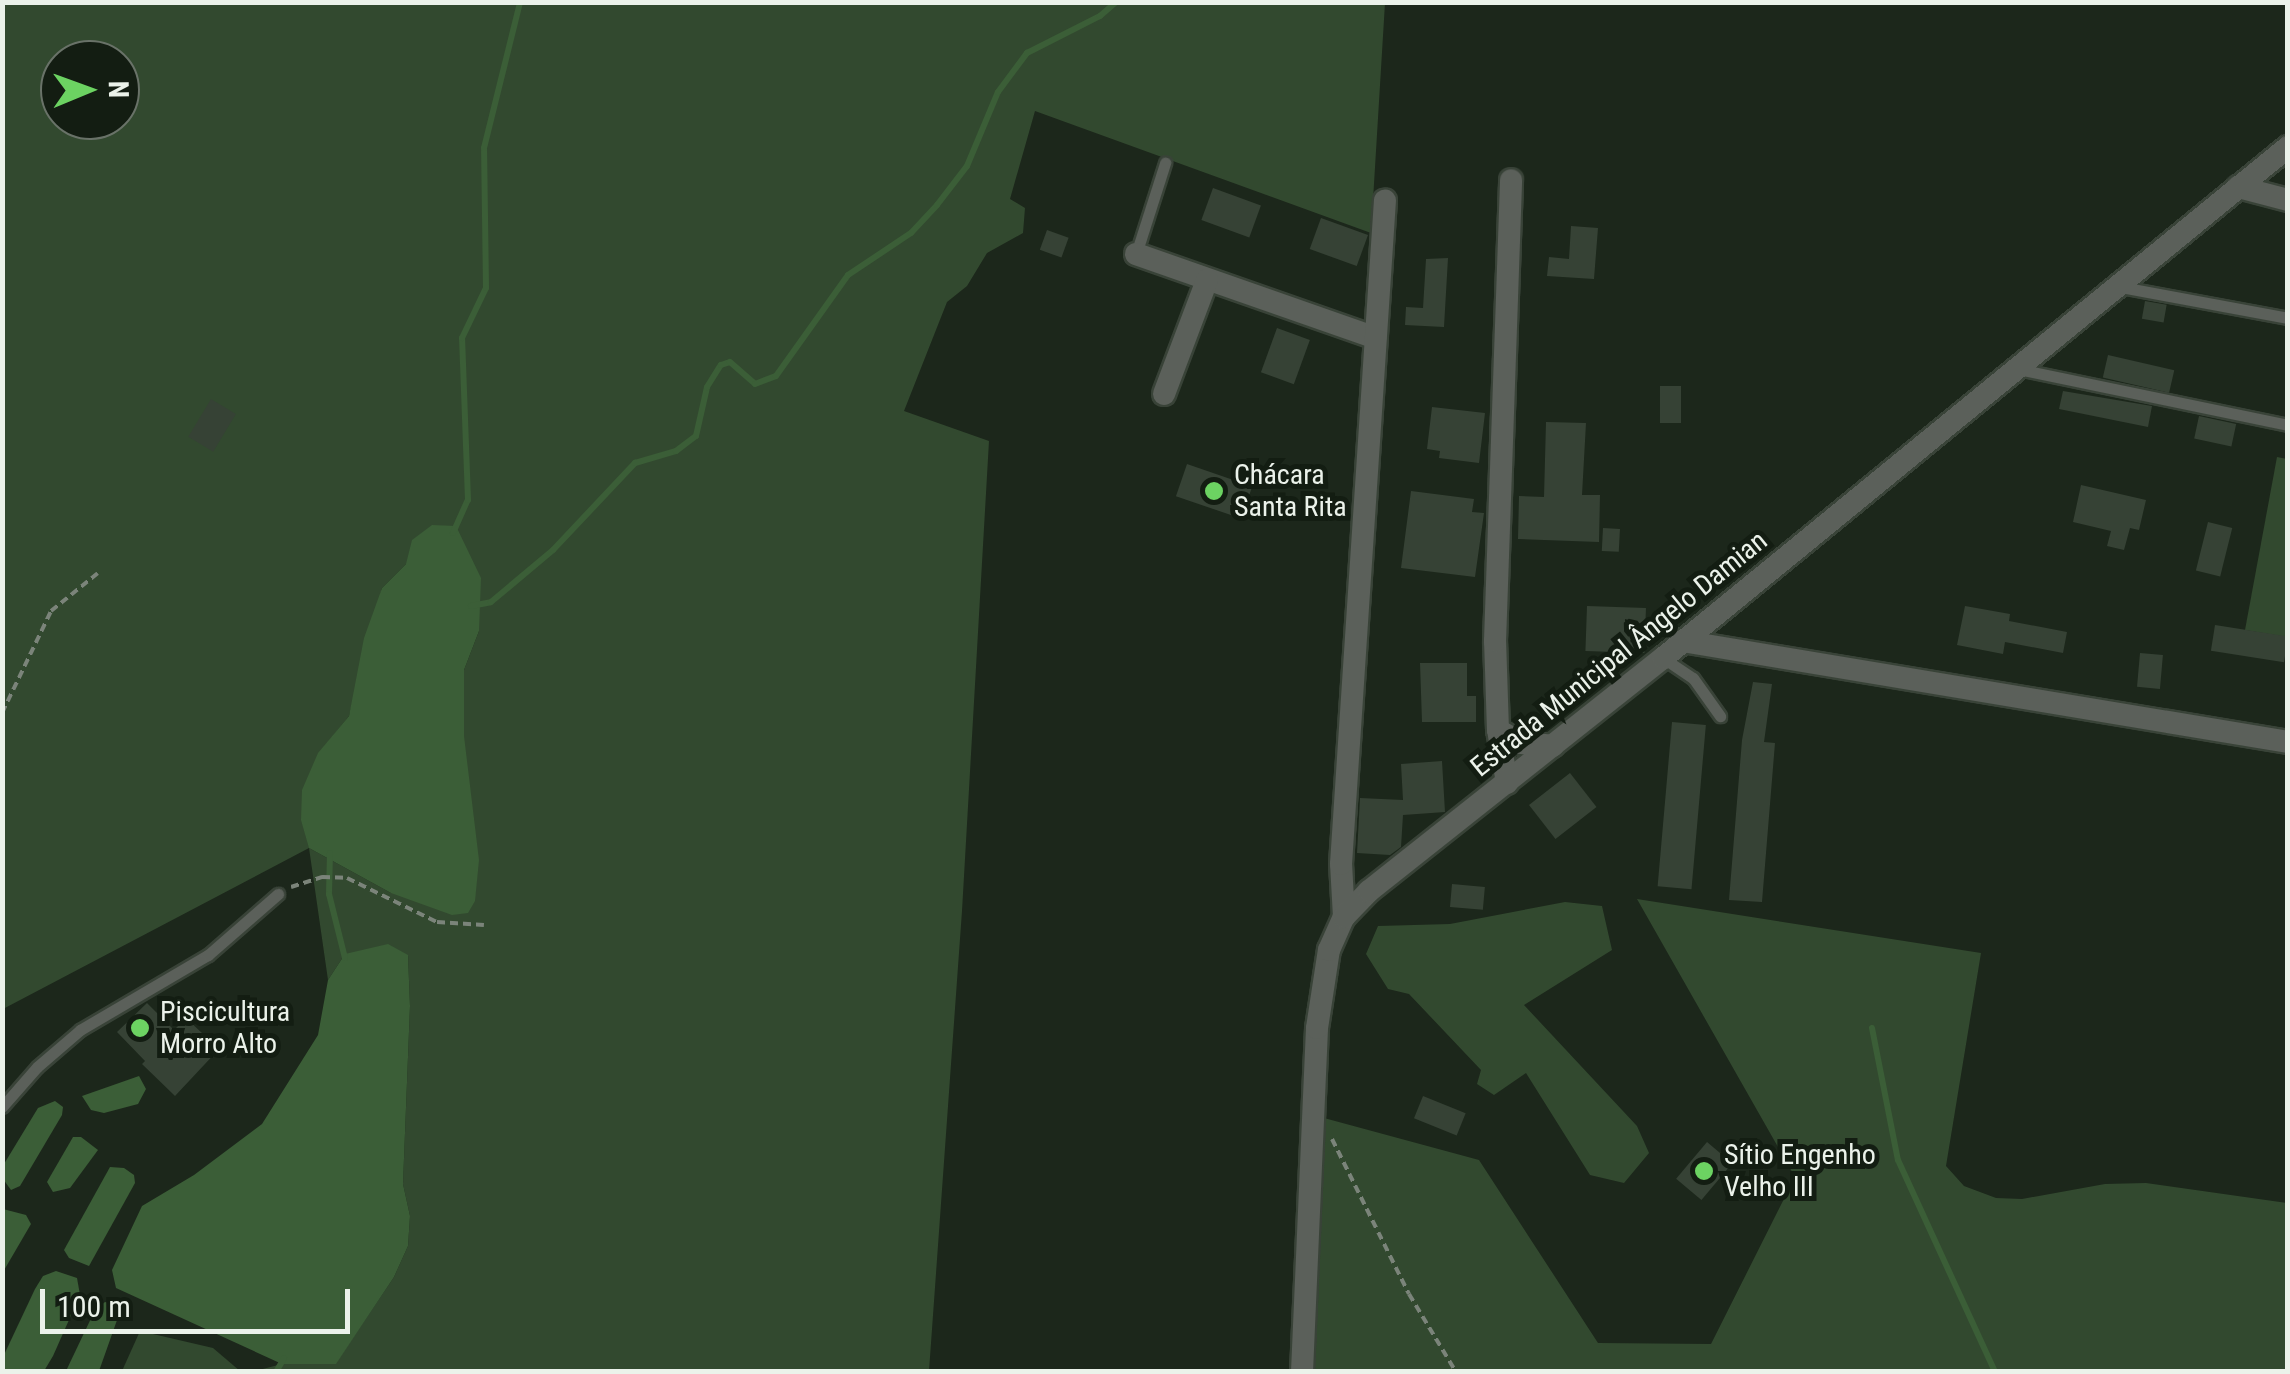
<!DOCTYPE html>
<meta charset="utf-8">
<style>
body{margin:0}
#map{position:relative;width:2290px;height:1374px;overflow:hidden;background:#1c271b;font-family:"Roboto Condensed",sans-serif}
div>[style]{position:absolute}
.green>*{inset:0;background:#32492f}
.water>*{inset:0;background:#3b5e37}
.stream>*{height:6px;margin:-3px;padding:0 3px;transform-origin:3px;border-radius:3px;background:#3b5e37}
.building>*{inset:0;background:#364235;transform-origin:0 0}
.path>*{height:4px;margin-top:-2px;transform-origin:0;background:repeating-linear-gradient(90deg,#7b847a 0 8px,transparent 0 13px)}
.roads{filter:drop-shadow(2px 0 #394338) drop-shadow(-2px 0 #394338) drop-shadow(0 2px #394338) drop-shadow(0 -2px #394338)}
.lane>*{height:11px;margin:-5.5px;padding:0 5.5px;transform-origin:5.5px;border-radius:5.5px;background:#5b605a}
.street>*{height:22px;margin:-11px;padding:0 11px;transform-origin:11px;border-radius:11px;background:#5b605a}
.dots>*{width:28px;height:28px;translate:-50% -50%;box-sizing:border-box;border:5px solid #131d12;border-radius:50%}
span{translate:-50% -50%;white-space:nowrap;text-align:center;line-height:1.15;-webkit-text-stroke:10px #131d12;paint-order:stroke}
.poi-label{font-size:28px;color:#ebf2ea}
.left{translate:0 -50%;text-align:left}
.street-label{font-size:28px;color:#ebf2ea}
.frame{position:absolute;inset:0;border:5px solid #ebf2ea;pointer-events:none}
.north{position:absolute;left:40px;top:40px;width:100px;height:100px;box-sizing:border-box;background:#131d12;border:2px solid #697268;border-radius:50%;rotate:89deg;font-size:28px;font-weight:700;line-height:40px;text-align:center;color:#ebf2ea}
.north::after{content:'';display:block;margin:auto;width:35px;height:45px;background:#6cd362;clip-path:polygon(50% 0,100% 100%,50% 72%,0 100%)}
.scale{position:absolute;left:40px;top:1289px;width:310px;height:45px;box-sizing:border-box;border:5px solid #ebf2ea;border-top:0;padding-left:12px;font-size:30px;line-height:35px;white-space:nowrap;color:#ebf2ea;-webkit-text-stroke:8px #131d12;paint-order:stroke}
</style>
<div id="map">
<div class="green">
<i style="clip-path:polygon(evenodd,2px 3px,1385px 3px,1371px 233px,1035px 111px,1010px 199px,1025px 208px,1023px 233px,987px 253px,967px 286px,947px 302px,904px 411px,989px 441px,962px 911px,929px 1371px,255px 1371px,282px 1364px,336px 1363px,394px 1277px,408px 1246px,410px 1216px,403px 1184px,410px 1006px,408px 955px,345px 954px,328px 980px,309px 848px,3px 1009px,2px 3px,60px 60px,120px 60px,120px 120px,60px 120px,60px 60px,2px 3px,406px 564px,479px 605px,479px 631px,464px 670px,464px 736px,391px 893px,309px 848px,319px 753px,349px 716px,382px 588px,406px 564px)"></i>
<i style="clip-path:polygon(2277px 457px,2287px 459px,2287px 637px,2245px 630px)"></i>
<i style="clip-path:polygon(1637px 899px,1981px 953px,1946px 1166px,1964px 1186px,1996px 1198px,2022px 1199px,2105px 1184px,2146px 1183px,2287px 1203px,2287px 1371px,1310px 1372px,1324px 1118px,1479px 1160px,1598px 1343px,1711px 1344px,1795px 1177px)"></i>
<i style="clip-path:polygon(1565px 902px,1602px 906px,1612px 950px,1524px 1005px,1637px 1126px,1649px 1153px,1624px 1183px,1590px 1175px,1526px 1073px,1494px 1095px,1477px 1084px,1481px 1070px,1409px 994px,1388px 989px,1366px 954px,1378px 926px,1450px 924px)"></i>
<i style="clip-path:polygon(140px 1331px,213px 1348px,240px 1371px,122px 1371px)"></i>
</div>
<div class="water">
<i style="clip-path:polygon(432px 525px,456px 526px,481px 578px,479px 631px,464px 670px,464px 736px,479px 860px,475px 901px,468px 913px,452px 915px,391px 893px,309px 848px,301px 820px,302px 790px,318px 753px,349px 716px,364px 638px,382px 588px,406px 564px,412px 540px)"></i>
<i style="clip-path:polygon(388px 944px,408px 955px,410px 1006px,403px 1184px,410px 1216px,408px 1246px,394px 1277px,336px 1364px,282px 1364px,116px 1288px,112px 1270px,142px 1206px,194px 1175px,262px 1124px,318px 1035px,328px 980px,345px 954px)"></i>
<i style="clip-path:polygon(139px 1076px,146px 1089px,138px 1104px,104px 1113px,91px 1110px,82px 1096px)"></i>
<i style="clip-path:polygon(55px 1101px,63px 1107px,62px 1115px,20px 1186px,11px 1190px,3px 1179px,4px 1164px,38px 1108px)"></i>
<i style="clip-path:polygon(73px 1137px,81px 1137px,98px 1150px,70px 1188px,53px 1192px,47px 1182px)"></i>
<i style="clip-path:polygon(110px 1167px,124px 1168px,134px 1175px,135px 1183px,89px 1266px,69px 1258px,64px 1250px)"></i>
<i style="clip-path:polygon(3px 1209px,26px 1215px,31px 1224px,3px 1272px)"></i>
<i style="clip-path:polygon(56px 1271px,77px 1278px,80px 1295px,53px 1356px,44px 1371px,3px 1371px,3px 1357px,35px 1289px,43px 1276px)"></i>
<i style="clip-path:polygon(105px 1302px,122px 1306px,99px 1371px,66px 1371px,95px 1310px)"></i>
</div>
<div class="stream">
<i style="left:453px;top:533px;width:36px;rotate:-66deg"></i>
<i style="left:468px;top:500px;width:162px;rotate:-92.1deg"></i>
<i style="left:462px;top:338px;width:55px;rotate:-64.4deg"></i>
<i style="left:486px;top:288px;width:140px;rotate:-90.8deg"></i>
<i style="left:484px;top:148px;width:150px;rotate:-76.1deg"></i>
<i style="left:471px;top:606px;width:20px;rotate:-11deg"></i>
<i style="left:491px;top:602px;width:81px;rotate:-40deg"></i>
<i style="left:553px;top:550px;width:120px;rotate:-46.7deg"></i>
<i style="left:635px;top:463px;width:43px;rotate:-16.3deg"></i>
<i style="left:676px;top:451px;width:25px;rotate:-37deg"></i>
<i style="left:696px;top:436px;width:50px;rotate:-77.3deg"></i>
<i style="left:707px;top:387px;width:26px;rotate:-58deg"></i>
<i style="left:721px;top:365px;width:9px;rotate:-18deg"></i>
<i style="left:730px;top:362px;width:33px;rotate:41deg"></i>
<i style="left:755px;top:384px;width:22px;rotate:-21deg"></i>
<i style="left:776px;top:376px;width:124px;rotate:-54.5deg"></i>
<i style="left:848px;top:275px;width:76px;rotate:-33.7deg"></i>
<i style="left:911px;top:233px;width:38px;rotate:-47deg"></i>
<i style="left:937px;top:205px;width:49px;rotate:-52.4deg"></i>
<i style="left:967px;top:166px;width:80px;rotate:-67.3deg"></i>
<i style="left:998px;top:92px;width:49px;rotate:-53.4deg"></i>
<i style="left:1027px;top:53px;width:82px;rotate:-26.9deg"></i>
<i style="left:1100px;top:16px;width:21px;rotate:-41deg"></i>
<i style="left:330px;top:853px;width:41px;rotate:91.4deg"></i>
<i style="left:329px;top:894px;width:66px;rotate:76deg"></i>
<i style="left:1872px;top:1028px;width:135px;rotate:78.9deg"></i>
<i style="left:1898px;top:1160px;width:233px;rotate:65.4deg"></i>
<i style="left:276px;top:1372px;width:16px;rotate:-60deg"></i>
</div>
<div class="building">
<i style="left:1213px;top:188px;width:51px;height:34px;rotate:20deg"></i>
<i style="left:1321px;top:218px;width:50px;height:33px;rotate:20deg"></i>
<i style="clip-path:polygon(1571px 226px,1598px 228px,1594px 279px,1547px 276px,1549px 257px,1569px 259px)"></i>
<i style="left:1047px;top:230px;width:23px;height:21px;rotate:20deg"></i>
<i style="clip-path:polygon(1448px 258px,1444px 327px,1405px 325px,1406px 307px,1423px 308px,1426px 259px)"></i>
<i style="left:2145px;top:301px;width:22px;height:18px;rotate:10deg"></i>
<i style="left:1277px;top:328px;width:35px;height:47px;rotate:20deg"></i>
<i style="left:2108px;top:355px;width:68px;height:23px;rotate:13deg"></i>
<i style="left:1660px;top:386px;width:21px;height:37px"></i>
<i style="clip-path:polygon(2063px 391px,2152px 406px,2148px 427px,2059px 409px)"></i>
<i style="left:211px;top:399px;width:29px;height:44px;rotate:31deg"></i>
<i style="clip-path:polygon(1432px 407px,1485px 413px,1479px 463px,1439px 458px,1440px 451px,1427px 449px)"></i>
<i style="left:2199px;top:416px;width:38px;height:23px;rotate:12deg"></i>
<i style="clip-path:polygon(1546px 422px,1586px 423px,1582px 495px,1600px 495px,1599px 542px,1518px 539px,1519px 496px,1544px 497px)"></i>
<i style="left:1187px;top:464px;width:69px;height:34px;rotate:19deg"></i>
<i style="clip-path:polygon(2081px 485px,2146px 500px,2139px 530px,2130px 528px,2124px 550px,2107px 546px,2111px 531px,2073px 522px)"></i>
<i style="clip-path:polygon(1411px 491px,1474px 499px,1472px 512px,1484px 513px,1475px 577px,1401px 568px)"></i>
<i style="left:2208px;top:522px;width:25px;height:50px;rotate:14deg"></i>
<i style="left:1603px;top:528px;width:17px;height:23px;rotate:3deg"></i>
<i style="left:1587px;top:606px;width:59px;height:45px;rotate:2deg"></i>
<i style="clip-path:polygon(1965px 606px,2010px 614px,2009px 621px,2067px 632px,2063px 653px,2005px 642px,2003px 654px,1957px 645px)"></i>
<i style="left:2215px;top:625px;width:74px;height:26px;rotate:9deg"></i>
<i style="left:2140px;top:653px;width:23px;height:34px;rotate:5deg"></i>
<i style="clip-path:polygon(1420px 663px,1467px 663px,1467px 696px,1476px 696px,1476px 722px,1422px 722px)"></i>
<i style="clip-path:polygon(1753px 682px,1772px 684px,1764px 742px,1775px 743px,1762px 902px,1729px 900px,1742px 740px)"></i>
<i style="left:1672px;top:722px;width:34px;height:165px;rotate:5deg"></i>
<i style="clip-path:polygon(1442px 761px,1445px 812px,1403px 815px,1401px 847px,1390px 855px,1357px 853px,1360px 798px,1403px 800px,1401px 764px)"></i>
<i style="left:1570px;top:773px;width:43px;height:52px;rotate:52deg"></i>
<i style="left:1452px;top:884px;width:33px;height:23px;rotate:5deg"></i>
<i style="clip-path:polygon(147px 1003px,174px 1030px,186px 1018px,219px 1049px,175px 1096px,142px 1064px,145px 1061px,117px 1032px)"></i>
<i style="left:1423px;top:1096px;width:46px;height:24px;rotate:22deg"></i>
<i style="left:1707px;top:1142px;width:33px;height:48px;rotate:40deg"></i>
</div>
<div class="path">
<i style="left:2px;top:713px;width:113px;rotate:-64.3deg"></i>
<i style="left:51px;top:611px;width:60px;rotate:-39deg"></i>
<i style="left:291px;top:887px;width:33px;rotate:-18deg"></i>
<i style="left:322px;top:877px;width:25px;rotate:2deg"></i>
<i style="left:347px;top:878px;width:100px;rotate:26.1deg"></i>
<i style="left:437px;top:922px;width:47px;rotate:3.7deg"></i>
<i style="left:1332px;top:1139px;width:173px;rotate:63.6deg"></i>
<i style="left:1409px;top:1294px;width:91px;rotate:58.9deg"></i>
</div>
<div class="roads">
<div class="lane">
<i style="left:1136px;top:254px;width:96px;rotate:-72.3deg"></i>
<i style="left:2121px;top:287px;width:170px;rotate:10.5deg"></i>
<i style="left:2018px;top:369px;width:276px;rotate:11.7deg"></i>
<i style="left:1663px;top:658px;width:36px;rotate:34deg"></i>
<i style="left:1693px;top:678px;width:47px;rotate:54.6deg"></i>
<i style="left:2px;top:1107px;width:53px;rotate:-48.8deg"></i>
<i style="left:37px;top:1067px;width:57px;rotate:-40.7deg"></i>
<i style="left:80px;top:1030px;width:148px;rotate:-30.4deg"></i>
<i style="left:208px;top:955px;width:93px;rotate:-41.1deg"></i>
</div>
<div class="street">
<i style="left:2238px;top:187px;width:52px;rotate:14.6deg"></i>
<i style="left:1136px;top:254px;width:254px;rotate:19.3deg"></i>
<i style="left:1164px;top:394px;width:122px;rotate:-69.3deg"></i>
<i style="left:1682px;top:641px;width:614px;rotate:9.46deg"></i>
<i style="left:1498px;top:730px;width:26px;rotate:29deg"></i>
<i style="left:1521px;top:743px;width:32px;rotate:5deg"></i>
<i style="left:1507px;top:783px;width:54px;rotate:-99.6deg"></i>
<i style="left:1498px;top:730px;width:89px;rotate:-91.9deg"></i>
<i style="left:1495px;top:641px;width:461px;rotate:-88deg"></i>
<i style="left:1344px;top:917px;width:53px;rotate:-93.2deg"></i>
<i style="left:1341px;top:864px;width:665px;rotate:-86.21deg"></i>
<i style="left:1302px;top:1372px;width:344px;rotate:-87.5deg"></i>
<i style="left:1317px;top:1028px;width:79px;rotate:-81.3deg"></i>
<i style="left:1329px;top:950px;width:36px;rotate:-66deg"></i>
<i style="left:1344px;top:917px;width:36px;rotate:-46deg"></i>
<i style="left:1369px;top:891px;width:375px;rotate:-38.4deg"></i>
<i style="left:1663px;top:658px;width:807px;rotate:-39.27deg"></i>
</div>
</div>
<div class="dots">
<i style="left:1214px;top:491px;background:#6cd362"></i>
<i style="left:140px;top:1028px;background:#6cd362"></i>
<i style="left:1704px;top:1171px;background:#6cd362"></i>
</div>
<div class="poi-label">
<span class="left" style="left:1234px;top:491px">Chácara<br>Santa Rita</span>
<span class="left" style="left:160px;top:1028px">Piscicultura<br>Morro Alto</span>
<span class="left" style="left:1724px;top:1171px">Sítio Engenho<br>Velho III</span>
</div>
<div class="street-label">
<span style="left:1619px;top:654px;rotate:-39deg">Estrada Municipal Ângelo Damian</span>
</div>
<div class="frame"></div>
<div class="north">N</div>
<div class="scale">100 m</div>
</div>
